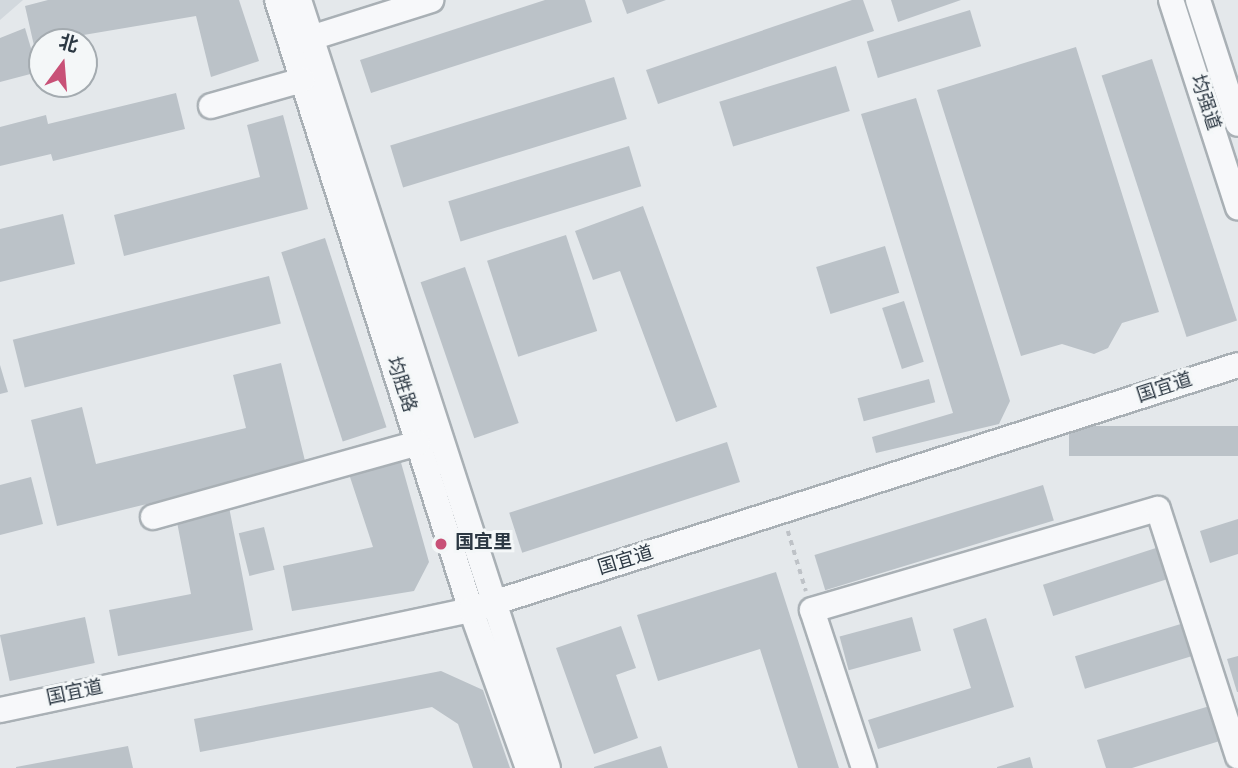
<!DOCTYPE html>
<meta charset="utf-8">
<style>
body{margin:0}
#map{position:relative;width:1238px;height:768px;overflow:hidden;background:#e4e8eb;font-family:Overpass,"Noto Sans SC",sans-serif}
div>[style]{position:absolute}
.built>*{inset:0;background:#d2d8dd}
.building>*{inset:0;background:#bbc2c8;transform-origin:0 0}
.path>*{height:3.5px;margin-top:-1.75px;transform-origin:0;background:repeating-linear-gradient(90deg,#bec2c7 0 5px,transparent 0 10px)}
.roads{filter:drop-shadow(2px 0 #a9b0b5) drop-shadow(-2px 0 #a9b0b5) drop-shadow(0 2px #a9b0b5) drop-shadow(0 -2px #a9b0b5)}
.minor>*{height:24px;margin:-12px;padding:0 12px;transform-origin:12px;border-radius:12px;background:#f7f8fa}
.dots>*{width:19px;height:19px;translate:-50% -50%;box-sizing:border-box;border:4px solid #f4f7f8;border-radius:50%}
span{translate:-50% -50%;white-space:nowrap;text-align:center;line-height:1.15;-webkit-text-stroke:6px #f4f7f8;paint-order:stroke}
.street-label{font-size:19px;color:#2c3843}
.poi-label{font-size:19px;color:#2c3843;font-weight:700}
.left{translate:0 -50%;text-align:left}
.north{position:absolute;left:28px;top:28px;width:70px;height:70px;box-sizing:border-box;background:#f4f7f8;border:2px solid #a4abb0;border-radius:50%;rotate:16deg;font-size:19px;font-weight:700;line-height:28px;text-align:center;color:#2c3843}
.north::after{content:'';display:block;margin:auto;width:24px;height:32px;background:#c85177;clip-path:polygon(50% 0,100% 100%,50% 72%,0 100%)}
</style>
<div id="map">
<div class="built">
<i style="clip-path:polygon(0 0,23px 0,0 20px)"></i>
</div>
<div class="building">
<i style="clip-path:polygon(48px 0,239px 0,259px 61px,211px 77px,196px 16px,42px 42px,35px 50px,25px 6px)"></i>
<i style="clip-path:polygon(545px 0,585px 0,592px 22px,371px 93px,360px 60px)"></i>
<i style="clip-path:polygon(622px 0,666px 0,627px 14px)"></i>
<i style="clip-path:polygon(852px 0,863px 0,874px 31px,658px 104px,646px 70px)"></i>
<i style="clip-path:polygon(891px 0,961px 0,898px 22px)"></i>
<i style="left:970px;top:10px;width:38px;height:108px;rotate:73deg"></i>
<i style="clip-path:polygon(25px 28px,38px 72px,0 82px,0 38px)"></i>
<i style="clip-path:polygon(1076px 47px,1159px 312px,1122px 323px,1108px 348px,1094px 354px,1062px 344px,1021px 356px,937px 90px)"></i>
<i style="left:1152px;top:59px;width:275px;height:53px;rotate:72deg"></i>
<i style="left:836px;top:66px;width:47px;height:122px;rotate:73deg"></i>
<i style="left:614px;top:77px;width:44px;height:234px;rotate:73deg"></i>
<i style="clip-path:polygon(176px 93px,185px 129px,53px 161px,51px 154px,0 166px,0 127px,46px 115px,48px 124px)"></i>
<i style="clip-path:polygon(916px 98px,1010px 401px,999px 424px,876px 453px,872px 437px,953px 413px,861px 114px)"></i>
<i style="clip-path:polygon(283px 115px,308px 209px,124px 256px,114px 215px,260px 177px,247px 125px)"></i>
<i style="left:629px;top:146px;width:42px;height:189px;rotate:73deg"></i>
<i style="clip-path:polygon(643px 206px,717px 407px,676px 422px,620px 271px,593px 280px,575px 231px)"></i>
<i style="clip-path:polygon(63px 214px,75px 264px,0 282px,0 229px)"></i>
<i style="left:566px;top:235px;width:101px;height:83px;rotate:72deg"></i>
<i style="left:325px;top:238px;width:199px;height:46px;rotate:72deg"></i>
<i style="left:885px;top:246px;width:49px;height:72px;rotate:73deg"></i>
<i style="left:465px;top:267px;width:165px;height:47px;rotate:71deg"></i>
<i style="left:269px;top:276px;width:49px;height:264px;rotate:76deg"></i>
<i style="left:904px;top:301px;width:64px;height:23px;rotate:72deg"></i>
<i style="clip-path:polygon(281px 363px,306px 465px,57px 526px,31px 420px,82px 407px,96px 464px,246px 428px,233px 375px)"></i>
<i style="clip-path:polygon(0 365px,8px 392px,0 394px)"></i>
<i style="left:929px;top:379px;width:24px;height:74px;rotate:75deg"></i>
<i style="left:1238px;top:426px;width:30px;height:169px;rotate:90deg"></i>
<i style="left:727px;top:442px;width:42px;height:229px;rotate:72deg"></i>
<i style="clip-path:polygon(400px 459px,429px 562px,414px 591px,292px 611px,283px 566px,373px 547px,348px 471px)"></i>
<i style="clip-path:polygon(31px 477px,43px 524px,0 535px,0 485px)"></i>
<i style="left:1043px;top:485px;width:37px;height:239px;rotate:73deg"></i>
<i style="clip-path:polygon(229px 507px,253px 630px,118px 656px,109px 610px,191px 594px,176px 517px)"></i>
<i style="clip-path:polygon(1238px 519px,1238px 554px,1210px 563px,1200px 531px)"></i>
<i style="left:264px;top:527px;width:44px;height:26px;rotate:76deg"></i>
<i style="left:1159px;top:547px;width:33px;height:122px;rotate:72deg"></i>
<i style="clip-path:polygon(776px 572px,839px 768px,798px 768px,760px 649px,658px 681px,637px 615px)"></i>
<i style="left:85px;top:617px;width:47px;height:87px;rotate:78deg"></i>
<i style="left:912px;top:617px;width:35px;height:75px;rotate:75deg"></i>
<i style="clip-path:polygon(986px 618px,1014px 707px,878px 749px,868px 720px,971px 688px,953px 629px)"></i>
<i style="left:1184px;top:623px;width:34px;height:114px;rotate:73deg"></i>
<i style="clip-path:polygon(621px 626px,636px 668px,616px 675px,638px 738px,594px 754px,556px 648px)"></i>
<i style="clip-path:polygon(1238px 656px,1238px 692px,1237px 692px,1227px 659px)"></i>
<i style="clip-path:polygon(441px 671px,483px 690px,510px 768px,473px 768px,458px 724px,432px 707px,200px 752px,194px 719px)"></i>
<i style="clip-path:polygon(1213px 705px,1223px 740px,1132px 768px,1106px 768px,1097px 740px)"></i>
<i style="clip-path:polygon(128px 746px,133px 768px,16px 768px,16px 767px)"></i>
<i style="clip-path:polygon(661px 746px,668px 768px,594px 768px,594px 767px)"></i>
<i style="clip-path:polygon(1030px 757px,1033px 768px,997px 768px,997px 767px)"></i>
</div>
<div class="path">
<i style="left:788px;top:531px;width:63px;rotate:73.3deg"></i>
</div>
<div class="roads">
<div class="minor">
<i style="left:277px;top:0;width:640px;rotate:72.36deg"></i>
<i style="left:471px;top:610px;width:168px;rotate:70.2deg"></i>
<i style="left:299px;top:0;width:807px;rotate:72.04deg"></i>
<i style="left:1171px;top:0;width:218px;rotate:72.1deg"></i>
<i style="left:1198px;top:0;width:130px;rotate:72.1deg"></i>
<i style="left:295px;top:43px;width:143px;rotate:-17.5deg"></i>
<i style="left:211px;top:106px;width:95px;rotate:-15.9deg"></i>
<i style="left:153px;top:517px;width:275px;rotate:-15.6deg"></i>
<i style="left:0;top:710px;width:481px;rotate:-12deg"></i>
<i style="left:471px;top:610px;width:805px;rotate:-17.71deg"></i>
<i style="left:864px;top:768px;width:166px;rotate:-108.2deg"></i>
<i style="left:812px;top:610px;width:360px;rotate:-16.3deg"></i>
<i style="left:1158px;top:509px;width:260px;rotate:72.1deg"></i>
</div>
</div>
<div class="dots">
<i style="left:441px;top:544px;background:#c85177"></i>
</div>
<div class="street-label">
<span style="left:1204px;top:103px;rotate:72deg">均强道</span>
<span style="left:400px;top:385px;rotate:72deg">均胜路</span>
<span style="left:1165px;top:389px;rotate:-18deg">国宜道</span>
<span style="left:626px;top:562px;rotate:-17deg">国宜道</span>
<span style="left:75px;top:694px;rotate:-12deg">国宜道</span>
</div>
<div class="poi-label">
<span class="left" style="left:455px;top:544px">国宜里</span>
</div>
<div class="north">北</div>
</div>
